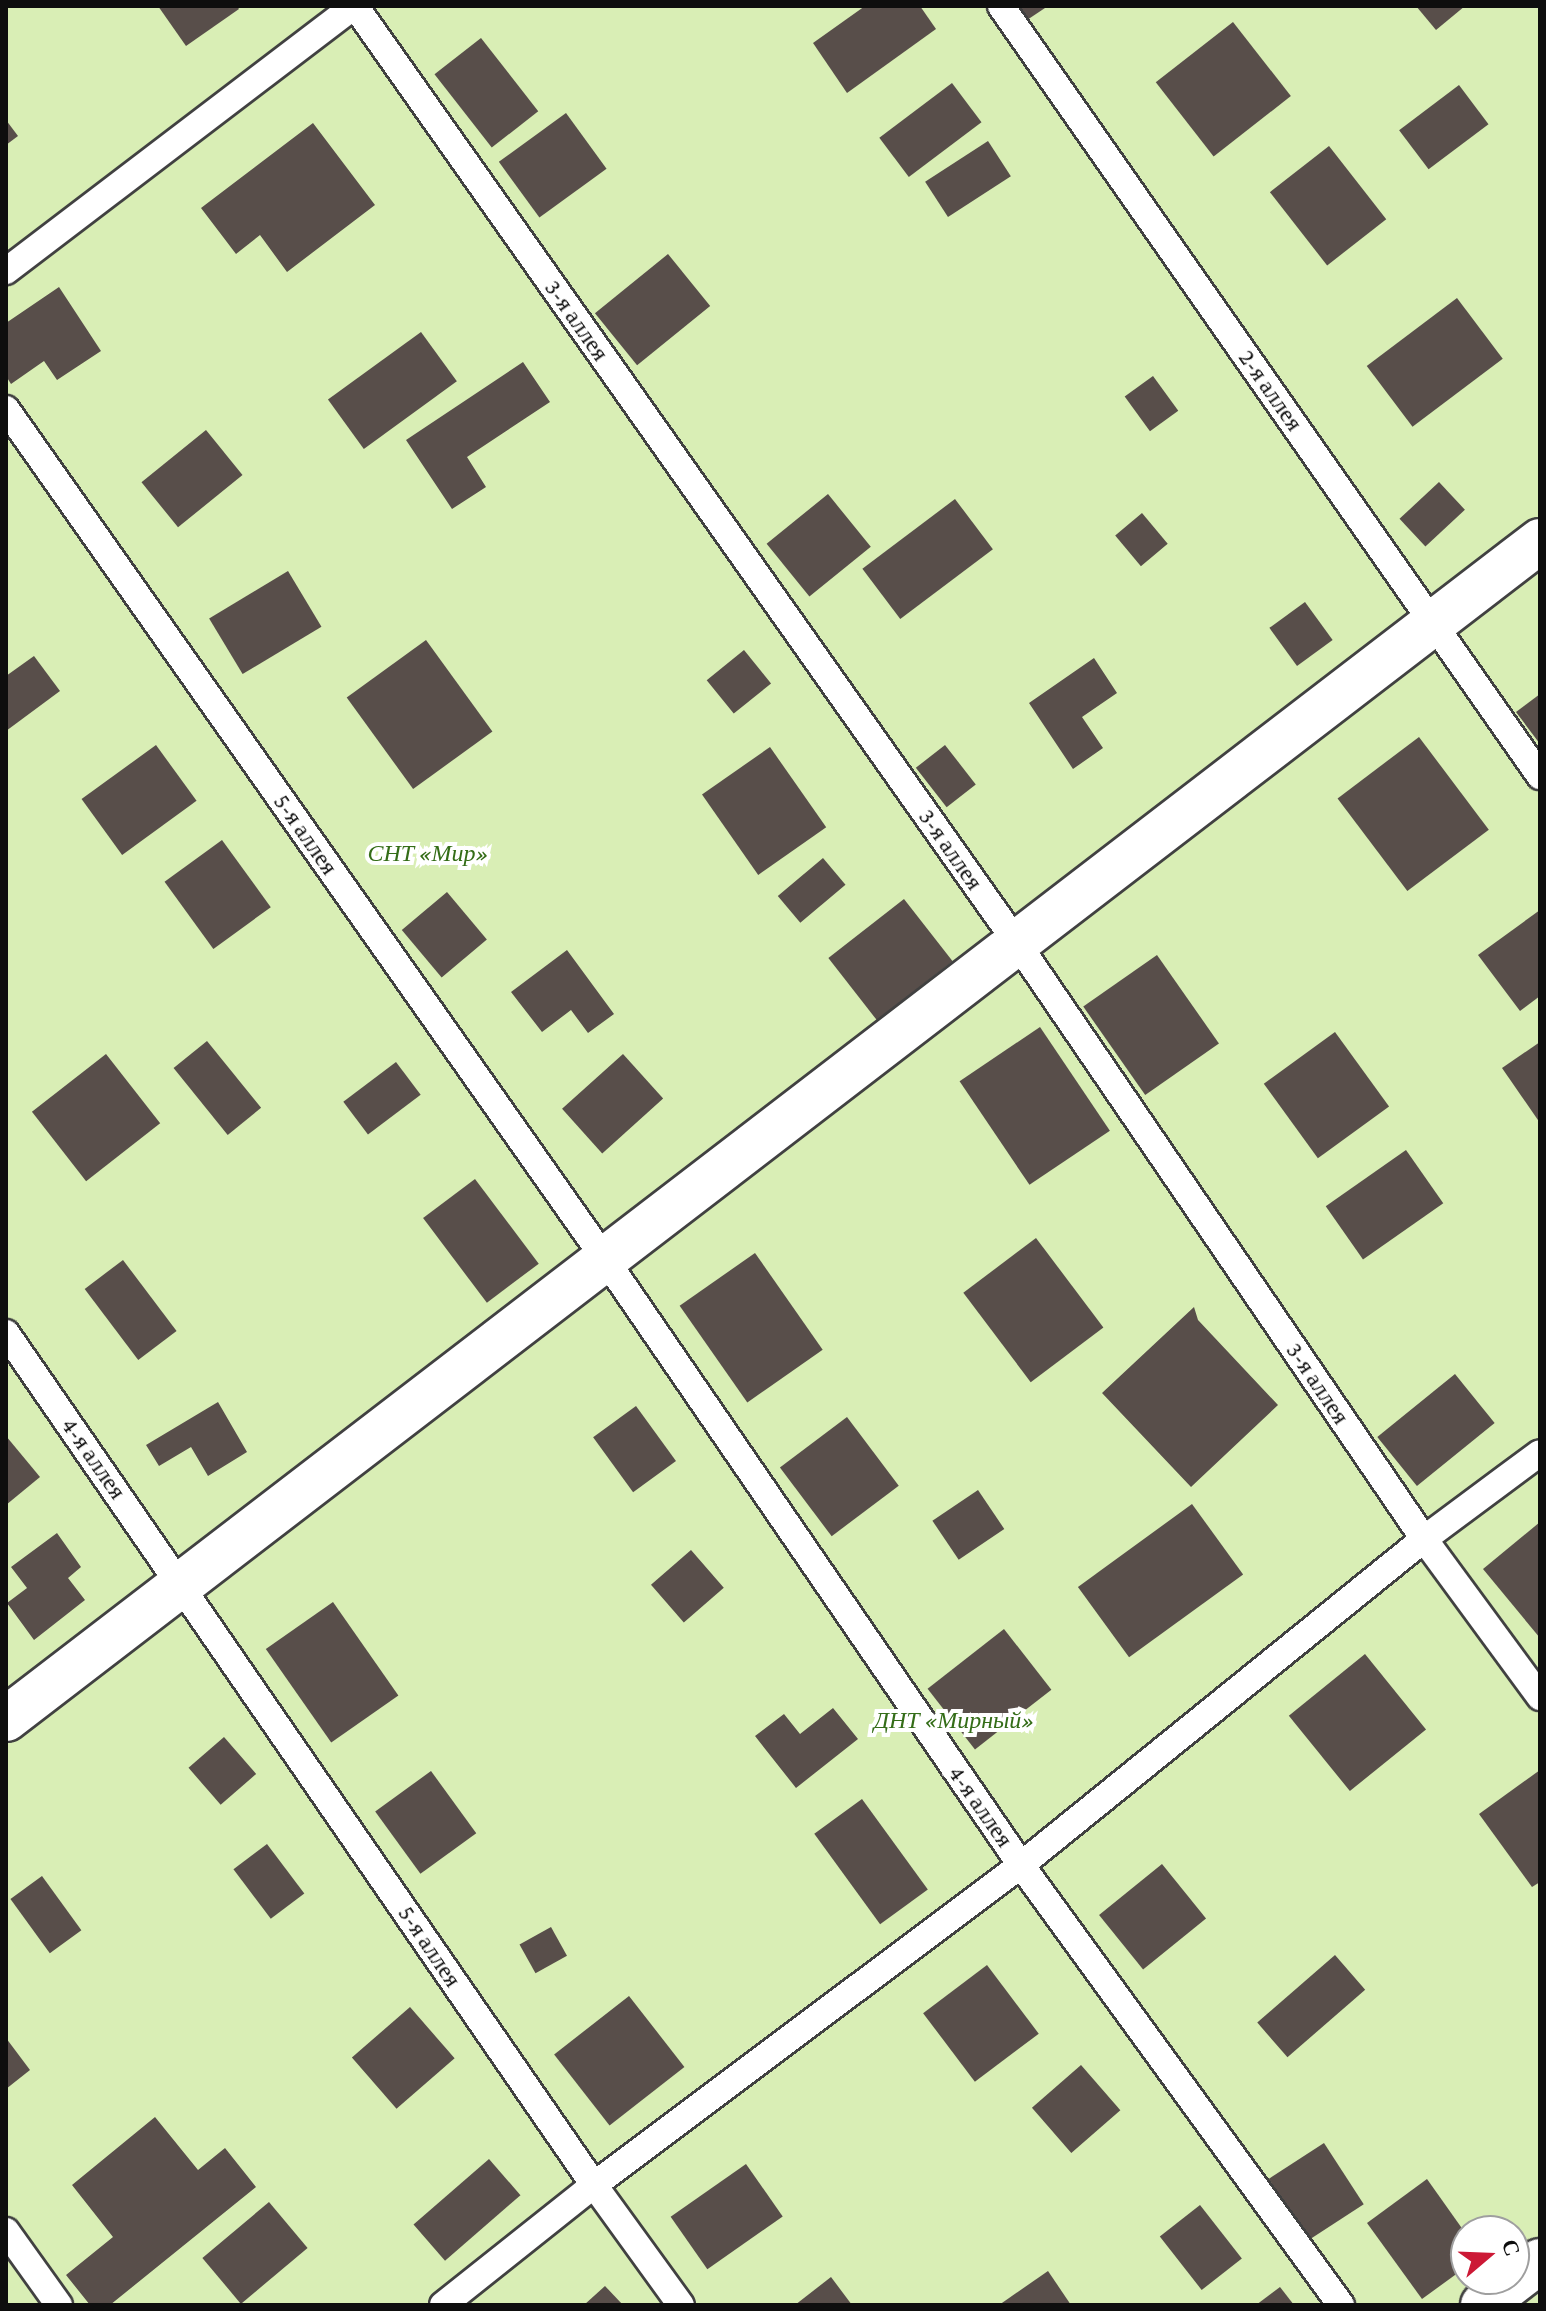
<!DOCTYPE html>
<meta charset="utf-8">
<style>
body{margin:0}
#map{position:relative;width:1546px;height:2311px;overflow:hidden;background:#fffaf0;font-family:"Crimson Pro",serif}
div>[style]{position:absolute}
.green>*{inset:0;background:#d9eeb5}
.building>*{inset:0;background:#584e4a;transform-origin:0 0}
.roads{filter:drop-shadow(2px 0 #414141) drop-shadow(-2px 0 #414141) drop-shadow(0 2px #414141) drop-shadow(0 -2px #414141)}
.service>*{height:26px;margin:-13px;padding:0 13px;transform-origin:13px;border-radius:13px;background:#fff}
.minor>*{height:44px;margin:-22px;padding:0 22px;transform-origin:22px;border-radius:22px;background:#fff}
span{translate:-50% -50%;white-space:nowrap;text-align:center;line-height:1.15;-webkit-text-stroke:8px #fff;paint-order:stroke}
.street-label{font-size:24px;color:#0e0e0e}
.park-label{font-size:24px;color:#346d18;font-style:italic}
.frame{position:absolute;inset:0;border:8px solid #0e0e0e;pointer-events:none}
.north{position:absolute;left:1450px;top:2215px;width:80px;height:80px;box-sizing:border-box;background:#fff;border:2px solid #9f9f9f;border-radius:50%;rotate:71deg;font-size:22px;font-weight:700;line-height:32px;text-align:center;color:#0e0e0e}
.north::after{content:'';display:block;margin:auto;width:28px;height:36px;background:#cc1936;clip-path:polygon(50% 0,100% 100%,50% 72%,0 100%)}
</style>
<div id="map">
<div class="green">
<i style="clip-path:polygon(evenodd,6px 6px,1540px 6px,1540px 2305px,6px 2305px,6px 6px,1466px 2231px,1514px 2231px,1514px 2279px,1466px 2279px,1466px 2231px)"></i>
</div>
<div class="building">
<i style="clip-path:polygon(158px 6px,237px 6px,239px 9px,186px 46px)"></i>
<i style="clip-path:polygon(865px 6px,920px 6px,936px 29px,847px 93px,813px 43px)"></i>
<i style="clip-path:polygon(1018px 6px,1048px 6px,1027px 20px)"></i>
<i style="clip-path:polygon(1416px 6px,1465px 6px,1436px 30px)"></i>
<i style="left:1233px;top:22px;width:94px;height:98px;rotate:52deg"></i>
<i style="left:481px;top:38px;width:93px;height:59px;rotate:52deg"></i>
<i style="left:952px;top:83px;width:49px;height:91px;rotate:53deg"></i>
<i style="left:1459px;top:85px;width:49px;height:75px;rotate:53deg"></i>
<i style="left:566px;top:113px;width:69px;height:83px;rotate:54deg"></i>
<i style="clip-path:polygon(6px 120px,18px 136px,6px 145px)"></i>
<i style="clip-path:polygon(313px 123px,375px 205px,287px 272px,260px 235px,236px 254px,201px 208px)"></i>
<i style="left:988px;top:141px;width:42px;height:75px;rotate:57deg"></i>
<i style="left:1329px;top:146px;width:93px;height:75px;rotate:52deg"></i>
<i style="left:668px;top:254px;width:67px;height:94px;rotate:51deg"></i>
<i style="clip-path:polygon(59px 287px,101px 351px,57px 380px,44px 361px,11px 384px,6px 376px,6px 323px)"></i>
<i style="left:1457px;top:298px;width:76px;height:113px;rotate:53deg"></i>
<i style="left:421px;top:332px;width:61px;height:115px;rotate:54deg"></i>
<i style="clip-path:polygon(523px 362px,550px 402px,467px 457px,486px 487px,452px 509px,406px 440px)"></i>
<i style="left:1153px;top:376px;width:43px;height:35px;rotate:54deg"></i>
<i style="left:206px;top:430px;width:58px;height:83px;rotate:51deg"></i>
<i style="left:1439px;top:482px;width:38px;height:54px;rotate:47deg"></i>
<i style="left:828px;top:494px;width:68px;height:79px;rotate:51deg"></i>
<i style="left:955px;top:499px;width:63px;height:116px;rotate:53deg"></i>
<i style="left:1142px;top:513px;width:40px;height:35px;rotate:50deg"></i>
<i style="left:288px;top:571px;width:65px;height:92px;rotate:59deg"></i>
<i style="left:1305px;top:602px;width:47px;height:44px;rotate:54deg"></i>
<i style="left:426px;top:640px;width:113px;height:98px;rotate:54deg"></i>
<i style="left:744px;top:650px;width:43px;height:48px;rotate:51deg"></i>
<i style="clip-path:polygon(34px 656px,60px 691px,6px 731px,6px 676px)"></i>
<i style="clip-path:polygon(1094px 658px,1117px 693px,1082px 717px,1103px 748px,1073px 769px,1029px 703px)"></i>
<i style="clip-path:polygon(1540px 694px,1540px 744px,1516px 712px)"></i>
<i style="left:1419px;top:737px;width:116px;height:102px;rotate:53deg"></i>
<i style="left:156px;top:745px;width:69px;height:92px;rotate:54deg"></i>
<i style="left:945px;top:745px;width:50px;height:37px;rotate:52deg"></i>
<i style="left:770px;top:747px;width:98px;height:83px;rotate:55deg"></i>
<i style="left:222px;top:840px;width:83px;height:71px;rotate:54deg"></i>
<i style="left:823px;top:858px;width:35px;height:59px;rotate:50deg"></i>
<i style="left:447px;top:892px;width:62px;height:59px;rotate:50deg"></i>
<i style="left:904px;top:899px;width:79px;height:96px;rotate:52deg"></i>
<i style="clip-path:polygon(1540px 910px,1540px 996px,1520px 1011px,1478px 955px)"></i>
<i style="clip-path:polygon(567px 950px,614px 1014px,588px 1033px,571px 1010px,542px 1032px,511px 992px)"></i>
<i style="left:1157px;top:955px;width:108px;height:90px;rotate:55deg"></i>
<i style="left:1040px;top:1027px;width:125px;height:97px;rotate:56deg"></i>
<i style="left:1335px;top:1032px;width:92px;height:88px;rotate:54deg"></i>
<i style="left:207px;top:1041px;width:86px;height:43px;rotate:51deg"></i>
<i style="clip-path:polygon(1540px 1042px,1540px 1123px,1502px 1068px)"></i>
<i style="left:106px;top:1054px;width:88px;height:94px;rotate:52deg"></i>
<i style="left:623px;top:1054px;width:60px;height:82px;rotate:48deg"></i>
<i style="left:396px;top:1062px;width:41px;height:66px;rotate:53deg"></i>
<i style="left:1406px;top:1150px;width:65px;height:98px;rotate:55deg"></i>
<i style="left:475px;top:1179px;width:106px;height:65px;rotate:53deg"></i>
<i style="left:1036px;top:1238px;width:112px;height:91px;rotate:53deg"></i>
<i style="left:755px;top:1253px;width:118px;height:92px;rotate:55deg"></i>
<i style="left:123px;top:1260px;width:89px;height:48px;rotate:53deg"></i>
<i style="clip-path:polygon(1194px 1307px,1198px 1320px,1278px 1405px,1191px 1487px,1102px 1393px)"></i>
<i style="left:1455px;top:1374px;width:63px;height:100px;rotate:51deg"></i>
<i style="clip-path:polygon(218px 1402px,247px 1452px,208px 1476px,191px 1447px,159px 1466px,146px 1445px)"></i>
<i style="left:636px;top:1406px;width:68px;height:53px;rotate:54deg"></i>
<i style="left:847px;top:1417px;width:86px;height:84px;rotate:53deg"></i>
<i style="clip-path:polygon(6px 1436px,40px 1477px,6px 1505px)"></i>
<i style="left:978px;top:1490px;width:47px;height:55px;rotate:56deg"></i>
<i style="left:1192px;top:1504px;width:87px;height:141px;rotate:54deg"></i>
<i style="clip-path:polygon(1540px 1522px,1540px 1638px,1483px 1569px)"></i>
<i style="clip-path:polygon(57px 1533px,81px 1567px,68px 1578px,85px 1600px,34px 1640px,7px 1603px,27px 1588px,11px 1567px)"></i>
<i style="left:691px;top:1550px;width:50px;height:53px;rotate:49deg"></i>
<i style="left:333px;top:1602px;width:114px;height:82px;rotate:55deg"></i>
<i style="left:1004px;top:1629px;width:77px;height:97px;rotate:52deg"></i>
<i style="left:1365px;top:1654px;width:97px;height:98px;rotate:51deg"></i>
<i style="clip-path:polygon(833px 1708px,858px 1739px,796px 1788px,755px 1736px,784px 1714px,800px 1734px)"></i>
<i style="left:224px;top:1737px;width:49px;height:47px;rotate:49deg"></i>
<i style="clip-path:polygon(1540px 1770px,1540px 1882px,1532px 1887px,1479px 1814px)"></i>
<i style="left:431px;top:1771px;width:77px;height:69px;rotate:54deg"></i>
<i style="left:862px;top:1799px;width:112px;height:59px;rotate:54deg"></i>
<i style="left:267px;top:1844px;width:62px;height:42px;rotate:53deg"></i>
<i style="left:1162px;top:1864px;width:70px;height:81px;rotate:51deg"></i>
<i style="left:42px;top:1876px;width:67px;height:39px;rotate:54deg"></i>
<i style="left:551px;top:1927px;width:33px;height:36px;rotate:61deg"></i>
<i style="left:1335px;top:1955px;width:46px;height:103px;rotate:49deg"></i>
<i style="left:987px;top:1965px;width:86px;height:80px;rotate:53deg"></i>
<i style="left:629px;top:1996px;width:90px;height:95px;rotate:52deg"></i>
<i style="left:410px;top:2007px;width:68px;height:77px;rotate:49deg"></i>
<i style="clip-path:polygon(6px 2038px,30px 2070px,6px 2089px)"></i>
<i style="left:1081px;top:2065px;width:60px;height:65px;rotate:49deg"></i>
<i style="clip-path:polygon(155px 2117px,198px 2170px,225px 2148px,256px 2187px,110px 2305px,90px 2305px,66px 2275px,113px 2237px,72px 2185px)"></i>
<i style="left:1324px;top:2143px;width:73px;height:66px;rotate:57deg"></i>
<i style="left:489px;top:2159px;width:48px;height:100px;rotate:49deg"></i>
<i style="left:746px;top:2164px;width:64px;height:92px;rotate:55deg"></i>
<i style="clip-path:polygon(1427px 2179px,1466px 2234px,1466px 2267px,1422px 2299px,1367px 2223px)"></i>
<i style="left:269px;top:2202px;width:60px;height:87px;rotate:50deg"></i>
<i style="left:1200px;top:2205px;width:68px;height:51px;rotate:52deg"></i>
<i style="clip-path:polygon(1048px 2271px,1071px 2305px,999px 2305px)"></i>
<i style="clip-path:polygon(831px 2277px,852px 2305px,795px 2305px)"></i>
<i style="clip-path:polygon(605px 2286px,623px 2305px,584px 2305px)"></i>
<i style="clip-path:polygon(1280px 2287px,1294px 2305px,1256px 2305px)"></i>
</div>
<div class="roads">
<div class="service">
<i style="left:355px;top:6px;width:1147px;rotate:54.76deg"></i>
<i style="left:1017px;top:943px;width:722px;rotate:55.67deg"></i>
<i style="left:1424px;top:1539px;width:196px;rotate:53.7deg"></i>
<i style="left:1001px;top:6px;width:940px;rotate:55.01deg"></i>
<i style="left:6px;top:271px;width:437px;rotate:-37.3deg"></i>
<i style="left:6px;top:409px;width:1040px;rotate:54.83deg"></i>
<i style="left:605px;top:1259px;width:735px;rotate:55.53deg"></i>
<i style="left:1021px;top:1865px;width:544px;rotate:53.97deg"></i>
<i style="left:6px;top:1333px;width:1035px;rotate:55.39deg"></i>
<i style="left:594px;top:2185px;width:148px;rotate:54.1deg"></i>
<i style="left:6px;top:2231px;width:91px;rotate:54.4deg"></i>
<i style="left:443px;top:2305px;width:193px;rotate:-38.5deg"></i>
<i style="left:594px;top:2185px;width:534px;rotate:-36.85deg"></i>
<i style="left:1021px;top:1865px;width:518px;rotate:-38.97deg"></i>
<i style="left:1424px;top:1539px;width:144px;rotate:-36.6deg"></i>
</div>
<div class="minor">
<i style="left:6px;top:1719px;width:1934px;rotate:-37.52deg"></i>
<i style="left:1483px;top:2305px;width:72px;rotate:-37.7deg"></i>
</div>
</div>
<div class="street-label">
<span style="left:577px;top:320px;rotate:55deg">3-я аллея</span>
<span style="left:1271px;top:390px;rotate:55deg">2-я аллея</span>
<span style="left:306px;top:834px;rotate:55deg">5-я аллея</span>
<span style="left:951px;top:849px;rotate:55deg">3-я аллея</span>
<span style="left:1318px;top:1383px;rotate:56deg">3-я аллея</span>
<span style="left:94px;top:1458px;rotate:55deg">4-я аллея</span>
<span style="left:981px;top:1806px;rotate:55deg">4-я аллея</span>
<span style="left:430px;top:1946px;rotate:56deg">5-я аллея</span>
</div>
<div class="park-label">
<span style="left:428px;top:853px">СНТ «Мир»</span>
<span style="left:954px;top:1720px">ДНТ «Мирный»</span>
</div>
<div class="frame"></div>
<div class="north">С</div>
</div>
